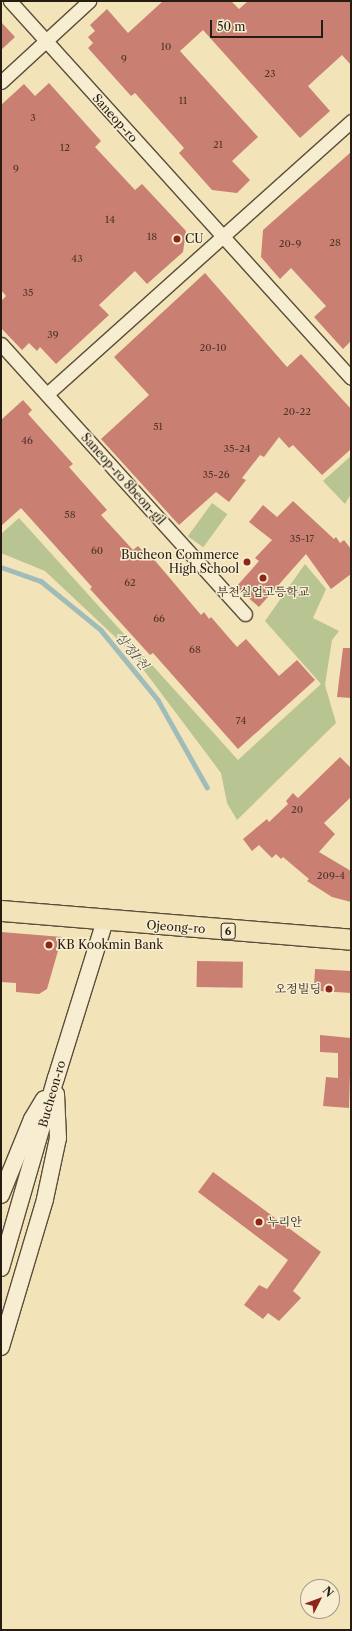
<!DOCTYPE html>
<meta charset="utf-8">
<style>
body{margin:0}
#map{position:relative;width:352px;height:1631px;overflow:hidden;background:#f3e3b8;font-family:"Libre Caslon Text","Noto Serif KR",serif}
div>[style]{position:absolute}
.green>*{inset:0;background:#b8c491;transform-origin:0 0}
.stream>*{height:4.5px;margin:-2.25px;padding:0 2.25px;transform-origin:2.25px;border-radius:2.25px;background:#a0bcb9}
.building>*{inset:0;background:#ca7f73;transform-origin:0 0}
.roads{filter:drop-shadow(1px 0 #5a4e3b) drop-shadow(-1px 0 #5a4e3b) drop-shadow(0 1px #5a4e3b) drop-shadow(0 -1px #5a4e3b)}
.minor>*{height:13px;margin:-6.5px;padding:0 6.5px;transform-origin:6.5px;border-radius:6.5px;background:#f7edd1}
.tertiary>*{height:16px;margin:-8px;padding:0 8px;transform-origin:8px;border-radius:8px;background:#f7edd1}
.primary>*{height:20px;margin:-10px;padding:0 10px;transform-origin:10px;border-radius:10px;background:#f3e3b8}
.dots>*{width:11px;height:11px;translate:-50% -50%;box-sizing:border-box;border:2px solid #f7edd1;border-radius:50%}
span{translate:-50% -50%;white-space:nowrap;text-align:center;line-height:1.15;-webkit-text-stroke:3px #f7edd1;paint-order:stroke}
.number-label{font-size:10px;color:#50352a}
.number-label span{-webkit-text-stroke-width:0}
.shield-label span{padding:1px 3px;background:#f7edd1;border:1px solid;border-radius:3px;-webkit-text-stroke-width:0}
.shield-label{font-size:11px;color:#271c11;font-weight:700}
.street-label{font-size:12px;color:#271c11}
.poi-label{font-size:12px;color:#271c11}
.left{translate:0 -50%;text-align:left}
.right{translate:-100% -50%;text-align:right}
.water-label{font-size:13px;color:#51544c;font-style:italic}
.frame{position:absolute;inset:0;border:2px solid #271c11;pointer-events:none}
.north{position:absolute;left:300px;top:1579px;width:40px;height:40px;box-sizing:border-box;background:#f7edd1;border:1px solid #a49984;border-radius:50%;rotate:48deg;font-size:11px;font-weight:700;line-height:16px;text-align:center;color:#271c11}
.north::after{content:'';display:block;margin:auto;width:14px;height:18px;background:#8f2418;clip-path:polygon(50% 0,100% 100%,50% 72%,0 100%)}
.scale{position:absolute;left:210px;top:20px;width:113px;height:18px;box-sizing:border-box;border:2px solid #271c11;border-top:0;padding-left:5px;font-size:12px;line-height:14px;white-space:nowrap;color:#271c11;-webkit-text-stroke:3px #f7edd1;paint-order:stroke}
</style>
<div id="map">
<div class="green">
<i style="clip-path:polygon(351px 456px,351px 494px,345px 504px,323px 481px)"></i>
<i style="left:212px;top:503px;width:19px;height:41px;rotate:36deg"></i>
<i style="clip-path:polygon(19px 518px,238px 760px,321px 684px,265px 621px,305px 564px,326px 589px,313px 618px,339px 631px,332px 640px,325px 685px,336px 723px,237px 820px,227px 803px,221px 773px,128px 649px,45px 571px,1px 553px,1px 534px)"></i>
</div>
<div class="stream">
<i style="left:1px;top:567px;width:42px;rotate:19.3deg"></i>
<i style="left:41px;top:581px;width:77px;rotate:39.2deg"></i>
<i style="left:101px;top:630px;width:90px;rotate:50.8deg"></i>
<i style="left:158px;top:700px;width:100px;rotate:60.6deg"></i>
</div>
<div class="building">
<i style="clip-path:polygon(163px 1px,231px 1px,239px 9px,248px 1px,351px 1px,351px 65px,342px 55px,308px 86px,330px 111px,300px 138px,203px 30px,180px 51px,258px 137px,232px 161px,250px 180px,237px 193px,212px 190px,179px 153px,184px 148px,135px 93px,131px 96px,88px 48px,93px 43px,88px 37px,95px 31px,90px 25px,107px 9px,128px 33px)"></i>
<i style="clip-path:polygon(1px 22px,15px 37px,1px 50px)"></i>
<i style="clip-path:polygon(49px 83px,101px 141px,95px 147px,135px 190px,142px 184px,186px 231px,183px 252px,147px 284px,135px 271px,99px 305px,109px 315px,56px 364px,40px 347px,37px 351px,29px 343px,22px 350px,1px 328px,1px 301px,6px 296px,1px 290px,1px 105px,24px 84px,35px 96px)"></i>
<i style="clip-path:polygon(351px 152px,351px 341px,343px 349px,314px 317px,326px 306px,291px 268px,280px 279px,261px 257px,263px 230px)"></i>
<i style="clip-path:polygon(205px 273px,287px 367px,301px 354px,351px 409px,351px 449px,322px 475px,293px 445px,289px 448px,279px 437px,264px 457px,260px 455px,242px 478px,246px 480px,229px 502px,216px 492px,179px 525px,101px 439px,149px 395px,114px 357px)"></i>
<i style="clip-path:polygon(23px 400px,32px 410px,28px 414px,73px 464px,69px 467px,107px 510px,101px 515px,133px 550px,138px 546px,144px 552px,146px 550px,201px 615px,204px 612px,209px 619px,211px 617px,237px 647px,246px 639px,279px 676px,297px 660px,315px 680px,238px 749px,153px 653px,150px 655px,90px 589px,92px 587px,21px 508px,1px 526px,1px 420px)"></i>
<i style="clip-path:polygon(293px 501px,334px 539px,336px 537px,340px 543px,344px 540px,351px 549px,351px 574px,331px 589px,306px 554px,259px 607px,236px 587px,259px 561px,255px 558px,272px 540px,249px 522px,263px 505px,277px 517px)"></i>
<i style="clip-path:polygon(343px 648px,351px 648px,351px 698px,337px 697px)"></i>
<i style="clip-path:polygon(340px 757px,351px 768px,351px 797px,324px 823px,335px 834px,319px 852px,351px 871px,351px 902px,332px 897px,307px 881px,309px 879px,283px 857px,281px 859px,276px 854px,272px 858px,259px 845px,252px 851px,243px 839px,267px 819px,269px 822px,288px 804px,286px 801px,293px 793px,298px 798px)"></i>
<i style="clip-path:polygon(1px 932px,62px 937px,47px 989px,39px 994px,16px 992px,16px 983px,1px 982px)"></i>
<i style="left:197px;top:961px;width:46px;height:26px;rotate:1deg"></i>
<i style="clip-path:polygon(315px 969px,351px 971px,351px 993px,320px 991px,320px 987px,314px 987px)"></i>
<i style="clip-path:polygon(320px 1035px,351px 1038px,349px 1108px,323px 1106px,326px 1077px,338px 1078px,338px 1053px,320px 1052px)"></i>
<i style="clip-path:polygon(213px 1172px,321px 1252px,293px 1291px,301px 1298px,279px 1321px,268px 1313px,263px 1319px,244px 1305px,259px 1285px,267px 1289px,288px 1260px,198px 1192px)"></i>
</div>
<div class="roads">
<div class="minor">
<i style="left:10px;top:1px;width:508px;rotate:47.87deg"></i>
<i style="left:1px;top:82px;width:120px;rotate:-42.6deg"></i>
<i style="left:1px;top:344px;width:364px;rotate:47.9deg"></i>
<i style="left:47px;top:394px;width:409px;rotate:-41.9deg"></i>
</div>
<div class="tertiary">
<i style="left:1px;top:1195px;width:82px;rotate:-67.8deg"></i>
<i style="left:32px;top:1119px;width:23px;rotate:-59deg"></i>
<i style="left:1px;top:1268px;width:198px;rotate:-73.9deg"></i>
<i style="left:56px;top:1078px;width:164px;rotate:-72.7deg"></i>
<i style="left:1px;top:1347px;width:154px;rotate:-73.4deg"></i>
<i style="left:45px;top:1199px;width:62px;rotate:-78deg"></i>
<i style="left:58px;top:1138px;width:44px;rotate:-92.6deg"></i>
</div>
<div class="primary">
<i style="left:1px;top:911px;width:351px;rotate:4.7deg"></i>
</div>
</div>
<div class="dots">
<i style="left:177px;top:239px;background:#8f2418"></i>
<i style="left:247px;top:562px;background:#8f2418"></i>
<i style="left:263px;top:578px;background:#8f2418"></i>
<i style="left:49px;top:945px;background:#8f2418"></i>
<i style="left:329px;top:989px;background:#8f2418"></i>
<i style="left:259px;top:1222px;background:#8f2418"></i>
</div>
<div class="number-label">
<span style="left:166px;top:47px">10</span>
<span style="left:124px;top:59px">9</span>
<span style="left:270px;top:74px">23</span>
<span style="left:183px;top:101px">11</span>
<span style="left:33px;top:118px">3</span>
<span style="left:218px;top:145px">21</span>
<span style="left:65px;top:148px">12</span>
<span style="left:16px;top:169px">9</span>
<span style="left:110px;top:220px">14</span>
<span style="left:152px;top:237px">18</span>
<span style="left:335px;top:243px">28</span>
<span style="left:290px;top:244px">20-9</span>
<span style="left:77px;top:259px">43</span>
<span style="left:28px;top:293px">35</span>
<span style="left:53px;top:335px">39</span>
<span style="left:213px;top:348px">20-10</span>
<span style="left:297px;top:412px">20-22</span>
<span style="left:158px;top:427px">51</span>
<span style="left:27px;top:441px">46</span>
<span style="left:237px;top:449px">35-24</span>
<span style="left:216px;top:475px">35-26</span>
<span style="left:70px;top:515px">58</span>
<span style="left:302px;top:539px">35-17</span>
<span style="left:97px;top:551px">60</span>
<span style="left:130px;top:583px">62</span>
<span style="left:159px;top:619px">66</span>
<span style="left:195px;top:650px">68</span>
<span style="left:241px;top:721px">74</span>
<span style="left:297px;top:810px">20</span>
<span style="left:331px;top:876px">209-4</span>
</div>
<div class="shield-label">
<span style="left:228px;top:931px">6</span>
</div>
<div class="street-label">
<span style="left:115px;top:118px;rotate:48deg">Saneop-ro</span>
<span style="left:123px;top:479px;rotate:48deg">Saneop-ro 8beon-gil</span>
<span style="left:176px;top:927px;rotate:4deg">Ojeong-ro</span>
<span style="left:52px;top:1094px;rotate:-74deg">Bucheon-ro</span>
</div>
<div class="poi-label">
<span class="left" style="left:185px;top:239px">CU</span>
<span class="right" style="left:239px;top:562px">Bucheon Commerce<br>High School</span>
<span style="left:263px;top:592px">부천실업고등학교</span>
<span class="left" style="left:57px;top:945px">KB Kookmin Bank</span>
<span class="right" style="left:321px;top:989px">오정빌딩</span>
<span class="left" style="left:267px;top:1222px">누리안</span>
</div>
<div class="water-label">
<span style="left:132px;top:651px;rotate:51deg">삼정1천</span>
</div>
<div class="frame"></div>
<div class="north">N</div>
<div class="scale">50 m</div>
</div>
